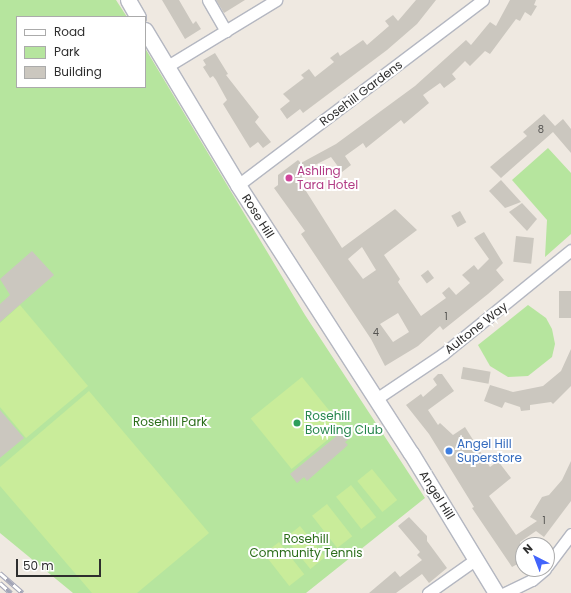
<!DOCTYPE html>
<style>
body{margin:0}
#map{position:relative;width:571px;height:593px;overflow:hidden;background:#efe9e1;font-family:Poppins,sans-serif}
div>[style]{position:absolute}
.green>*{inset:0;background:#b6e59e}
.pitch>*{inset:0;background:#c9ec9a;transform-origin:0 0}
.building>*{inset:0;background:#cbc7bf;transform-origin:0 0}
.roads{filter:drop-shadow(1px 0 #b4b7c1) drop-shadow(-1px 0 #b4b7c1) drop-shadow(0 1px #b4b7c1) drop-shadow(0 -1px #b4b7c1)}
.minor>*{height:11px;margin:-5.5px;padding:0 5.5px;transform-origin:5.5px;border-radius:5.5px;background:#fff}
.secondary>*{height:15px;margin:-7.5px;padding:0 7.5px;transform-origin:7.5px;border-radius:7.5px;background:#fff}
.rail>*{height:4.5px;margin-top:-2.25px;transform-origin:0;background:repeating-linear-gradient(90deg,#fff 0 9px,#a3a6b8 0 18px);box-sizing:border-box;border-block:1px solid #a3a6b8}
.dots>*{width:11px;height:11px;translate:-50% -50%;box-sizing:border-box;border:2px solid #fff;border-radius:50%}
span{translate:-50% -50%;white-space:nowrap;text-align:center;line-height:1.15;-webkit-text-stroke:4px #fff;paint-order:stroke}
.number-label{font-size:10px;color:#555452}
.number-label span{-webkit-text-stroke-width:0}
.street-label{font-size:12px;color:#2e2e2e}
.hotel-label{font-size:12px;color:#b23c85}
.left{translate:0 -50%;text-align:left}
.leisure-label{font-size:12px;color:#27864d}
.park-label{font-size:12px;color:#2c6e1b}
.shop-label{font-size:12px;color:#366cbe}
.legend{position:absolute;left:16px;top:16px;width:130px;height:72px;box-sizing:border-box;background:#fff;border:1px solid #ababab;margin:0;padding:5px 7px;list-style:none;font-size:12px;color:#2e2e2e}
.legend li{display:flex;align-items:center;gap:8px;height:20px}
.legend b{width:20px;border:1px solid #ababab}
.north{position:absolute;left:515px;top:537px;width:40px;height:40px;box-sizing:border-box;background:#fff;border:1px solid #ababab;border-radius:50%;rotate:318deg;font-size:11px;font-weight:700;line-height:16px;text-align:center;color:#2e2e2e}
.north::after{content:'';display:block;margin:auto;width:14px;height:18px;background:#4264fb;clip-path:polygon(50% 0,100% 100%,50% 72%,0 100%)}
.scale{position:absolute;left:16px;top:559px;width:85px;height:18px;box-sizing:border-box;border:2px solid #2e2e2e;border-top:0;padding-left:5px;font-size:12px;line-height:14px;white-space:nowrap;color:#2e2e2e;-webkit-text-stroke:3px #fff;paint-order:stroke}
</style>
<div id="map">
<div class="green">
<i style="clip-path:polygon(0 0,116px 0,127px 17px,17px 17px,17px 87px,145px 87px,145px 48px,305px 315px,425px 498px,306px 593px,73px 593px,0 533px)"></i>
<i style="clip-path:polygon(548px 148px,571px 173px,571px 234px,545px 257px,547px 220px,512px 180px)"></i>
<i style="clip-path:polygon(528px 305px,546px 318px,552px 329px,555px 344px,552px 357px,528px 376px,508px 377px,490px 366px,478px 345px)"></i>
</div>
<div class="pitch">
<i style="clip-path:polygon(20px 305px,88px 386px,26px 438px,0 407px,0 323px)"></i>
<i style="left:302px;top:377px;width:65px;height:66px;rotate:51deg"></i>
<i style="clip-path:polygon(89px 391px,209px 533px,137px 593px,92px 593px,0 486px,0 467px)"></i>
<i style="left:372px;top:469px;width:40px;height:19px;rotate:51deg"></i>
<i style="left:351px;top:485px;width:41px;height:19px;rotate:52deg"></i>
<i style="left:327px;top:504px;width:41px;height:19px;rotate:52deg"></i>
<i style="left:300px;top:526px;width:40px;height:19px;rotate:51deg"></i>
<i style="left:279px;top:542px;width:41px;height:19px;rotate:52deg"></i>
</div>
<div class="building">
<i style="clip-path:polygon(162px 0,179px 0,193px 24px,196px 21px,201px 29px,185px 39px)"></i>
<i style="clip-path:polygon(216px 0,245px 0,224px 13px)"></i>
<i style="clip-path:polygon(416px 0,436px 0,417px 24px,387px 50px,303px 113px,300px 109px,287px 119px,280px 109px,290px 101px,283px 94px,304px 78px,301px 75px,309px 69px,315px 77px,334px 62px,330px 58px,338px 52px,340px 56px,363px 40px,367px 45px,389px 26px,385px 21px,393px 15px,398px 21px)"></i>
<i style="clip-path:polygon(evenodd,510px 0,536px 0,534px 5px,537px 6px,531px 16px,525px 12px,520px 21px,516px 19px,490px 54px,485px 51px,470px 66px,465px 61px,452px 74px,456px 79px,444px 88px,440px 83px,423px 95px,429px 103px,404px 124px,401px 120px,366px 148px,363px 143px,345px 156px,351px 165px,342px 172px,331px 157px,301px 172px,304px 176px,299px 180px,342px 248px,395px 209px,417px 230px,384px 255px,400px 279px,398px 282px,421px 316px,446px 298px,442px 293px,449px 287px,456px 295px,470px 283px,462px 275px,474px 265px,478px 270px,489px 259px,474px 238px,477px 236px,484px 232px,503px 263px,496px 270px,504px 280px,488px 294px,443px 330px,440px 326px,418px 346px,385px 366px,371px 339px,301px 234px,305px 231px,274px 188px,278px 185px,278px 175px,298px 160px,301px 163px,336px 144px,415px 86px,466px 40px,471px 45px,490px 22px,496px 26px,510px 0,362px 247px,376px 270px,363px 279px,348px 259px,362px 247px,510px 0,398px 313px,409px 332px,393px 342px,380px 324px,398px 313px)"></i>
<i style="clip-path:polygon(215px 53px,228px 74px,226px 75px,259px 117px,255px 122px,271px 142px,263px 148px,258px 142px,250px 148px,245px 140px,223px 104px,227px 100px,216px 80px,213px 76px,210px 78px,203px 67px,206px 65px,203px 60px)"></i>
<i style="clip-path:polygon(544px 114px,555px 126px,563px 119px,571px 129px,571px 153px,553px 132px,501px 178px,490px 167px,527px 136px,523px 132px)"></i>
<i style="clip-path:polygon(501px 180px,521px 202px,505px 208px,489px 191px)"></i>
<i style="clip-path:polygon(522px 203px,537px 219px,527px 231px,509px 212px)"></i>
<i style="left:460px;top:211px;width:13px;height:10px;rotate:61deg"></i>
<i style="left:516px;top:236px;width:18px;height:26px;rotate:6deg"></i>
<i style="clip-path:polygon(32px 251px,54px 275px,0 322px,0 304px,10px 295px,0 279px)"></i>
<i style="left:428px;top:270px;width:10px;height:9px;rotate:53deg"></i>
<i style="left:559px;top:291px;width:12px;height:27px"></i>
<i style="clip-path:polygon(571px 349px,571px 386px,553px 404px,551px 402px,530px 405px,530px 410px,521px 411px,520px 407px,505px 402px,502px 408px,484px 401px,490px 385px,513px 392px,543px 386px,561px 371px)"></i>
<i style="left:463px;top:367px;width:28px;height:12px;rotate:10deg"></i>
<i style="clip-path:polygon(438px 374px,442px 374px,454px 391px,428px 410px,438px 425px,440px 423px,453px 435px,465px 427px,490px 467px,498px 461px,511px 478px,489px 496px,516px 535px,537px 521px,530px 517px,542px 497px,549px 495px,562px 480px,571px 461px,571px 501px,544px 537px,536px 531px,520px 542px,523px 561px,512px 567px,472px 508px,474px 507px,429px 434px,406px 405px,421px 394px,423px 397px,437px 385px,433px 379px)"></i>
<i style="clip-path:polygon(0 410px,24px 438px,0 458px)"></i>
<i style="clip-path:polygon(344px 430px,349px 439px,345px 442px,348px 445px,307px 481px,304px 477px,297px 483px,290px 474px)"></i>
<i style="clip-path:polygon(409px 517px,427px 536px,427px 541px,447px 568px,429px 583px,422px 574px,396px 593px,369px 593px,395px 571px,400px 577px,422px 560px,417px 555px,420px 552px,398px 526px)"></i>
</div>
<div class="roads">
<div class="minor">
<i style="left:208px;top:0;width:36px;rotate:60deg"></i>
<i style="left:166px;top:67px;width:129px;rotate:-31.3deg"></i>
<i style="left:238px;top:185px;width:307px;rotate:-37.1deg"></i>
<i style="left:376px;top:399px;width:81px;rotate:-33.9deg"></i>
<i style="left:443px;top:354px;width:165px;rotate:-39.1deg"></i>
<i style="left:547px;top:566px;width:40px;rotate:-53deg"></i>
<i style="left:428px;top:593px;width:59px;rotate:-35.3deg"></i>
<i style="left:505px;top:593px;width:30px;rotate:-26deg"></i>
<i style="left:532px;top:580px;width:17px;rotate:-40deg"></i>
</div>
<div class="secondary">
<i style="left:128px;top:0;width:20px;rotate:60deg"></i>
<i style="left:145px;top:30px;width:181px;rotate:59deg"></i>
<i style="left:238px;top:185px;width:319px;rotate:57.2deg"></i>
<i style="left:411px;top:453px;width:164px;rotate:58.7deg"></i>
</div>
</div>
<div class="rail">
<i style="left:0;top:573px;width:30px;rotate:41deg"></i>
<i style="left:0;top:583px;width:15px;rotate:42deg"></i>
</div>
<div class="dots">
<i style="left:289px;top:178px;background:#d1479c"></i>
<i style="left:297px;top:423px;background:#2e9e5b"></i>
<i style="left:449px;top:451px;background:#3f7fe0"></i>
</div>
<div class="number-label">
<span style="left:541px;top:130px">8</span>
<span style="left:446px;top:317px">1</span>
<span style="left:376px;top:333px">4</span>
<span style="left:544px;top:521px">1</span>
</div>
<div class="street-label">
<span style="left:361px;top:93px;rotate:-37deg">Rosehill Gardens</span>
<span style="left:258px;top:216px;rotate:58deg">Rose Hill</span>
<span style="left:476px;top:328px;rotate:-38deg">Aultone Way</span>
<span style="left:437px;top:495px;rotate:58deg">Angel Hill</span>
</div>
<div class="hotel-label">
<span class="left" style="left:297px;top:178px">Ashling<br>Tara Hotel</span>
</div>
<div class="leisure-label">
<span class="left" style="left:305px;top:423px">Rosehill<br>Bowling Club</span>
</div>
<div class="park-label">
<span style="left:170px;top:422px">Rosehill Park</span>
<span style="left:306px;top:546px">Rosehill<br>Community Tennis</span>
</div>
<div class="shop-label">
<span class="left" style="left:457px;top:451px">Angel Hill<br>Superstore</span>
</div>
<ul class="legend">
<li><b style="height:5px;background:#fff"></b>Road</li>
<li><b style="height:11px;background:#b6e59e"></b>Park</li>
<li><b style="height:11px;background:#cbc7bf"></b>Building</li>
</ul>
<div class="north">N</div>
<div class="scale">50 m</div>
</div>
